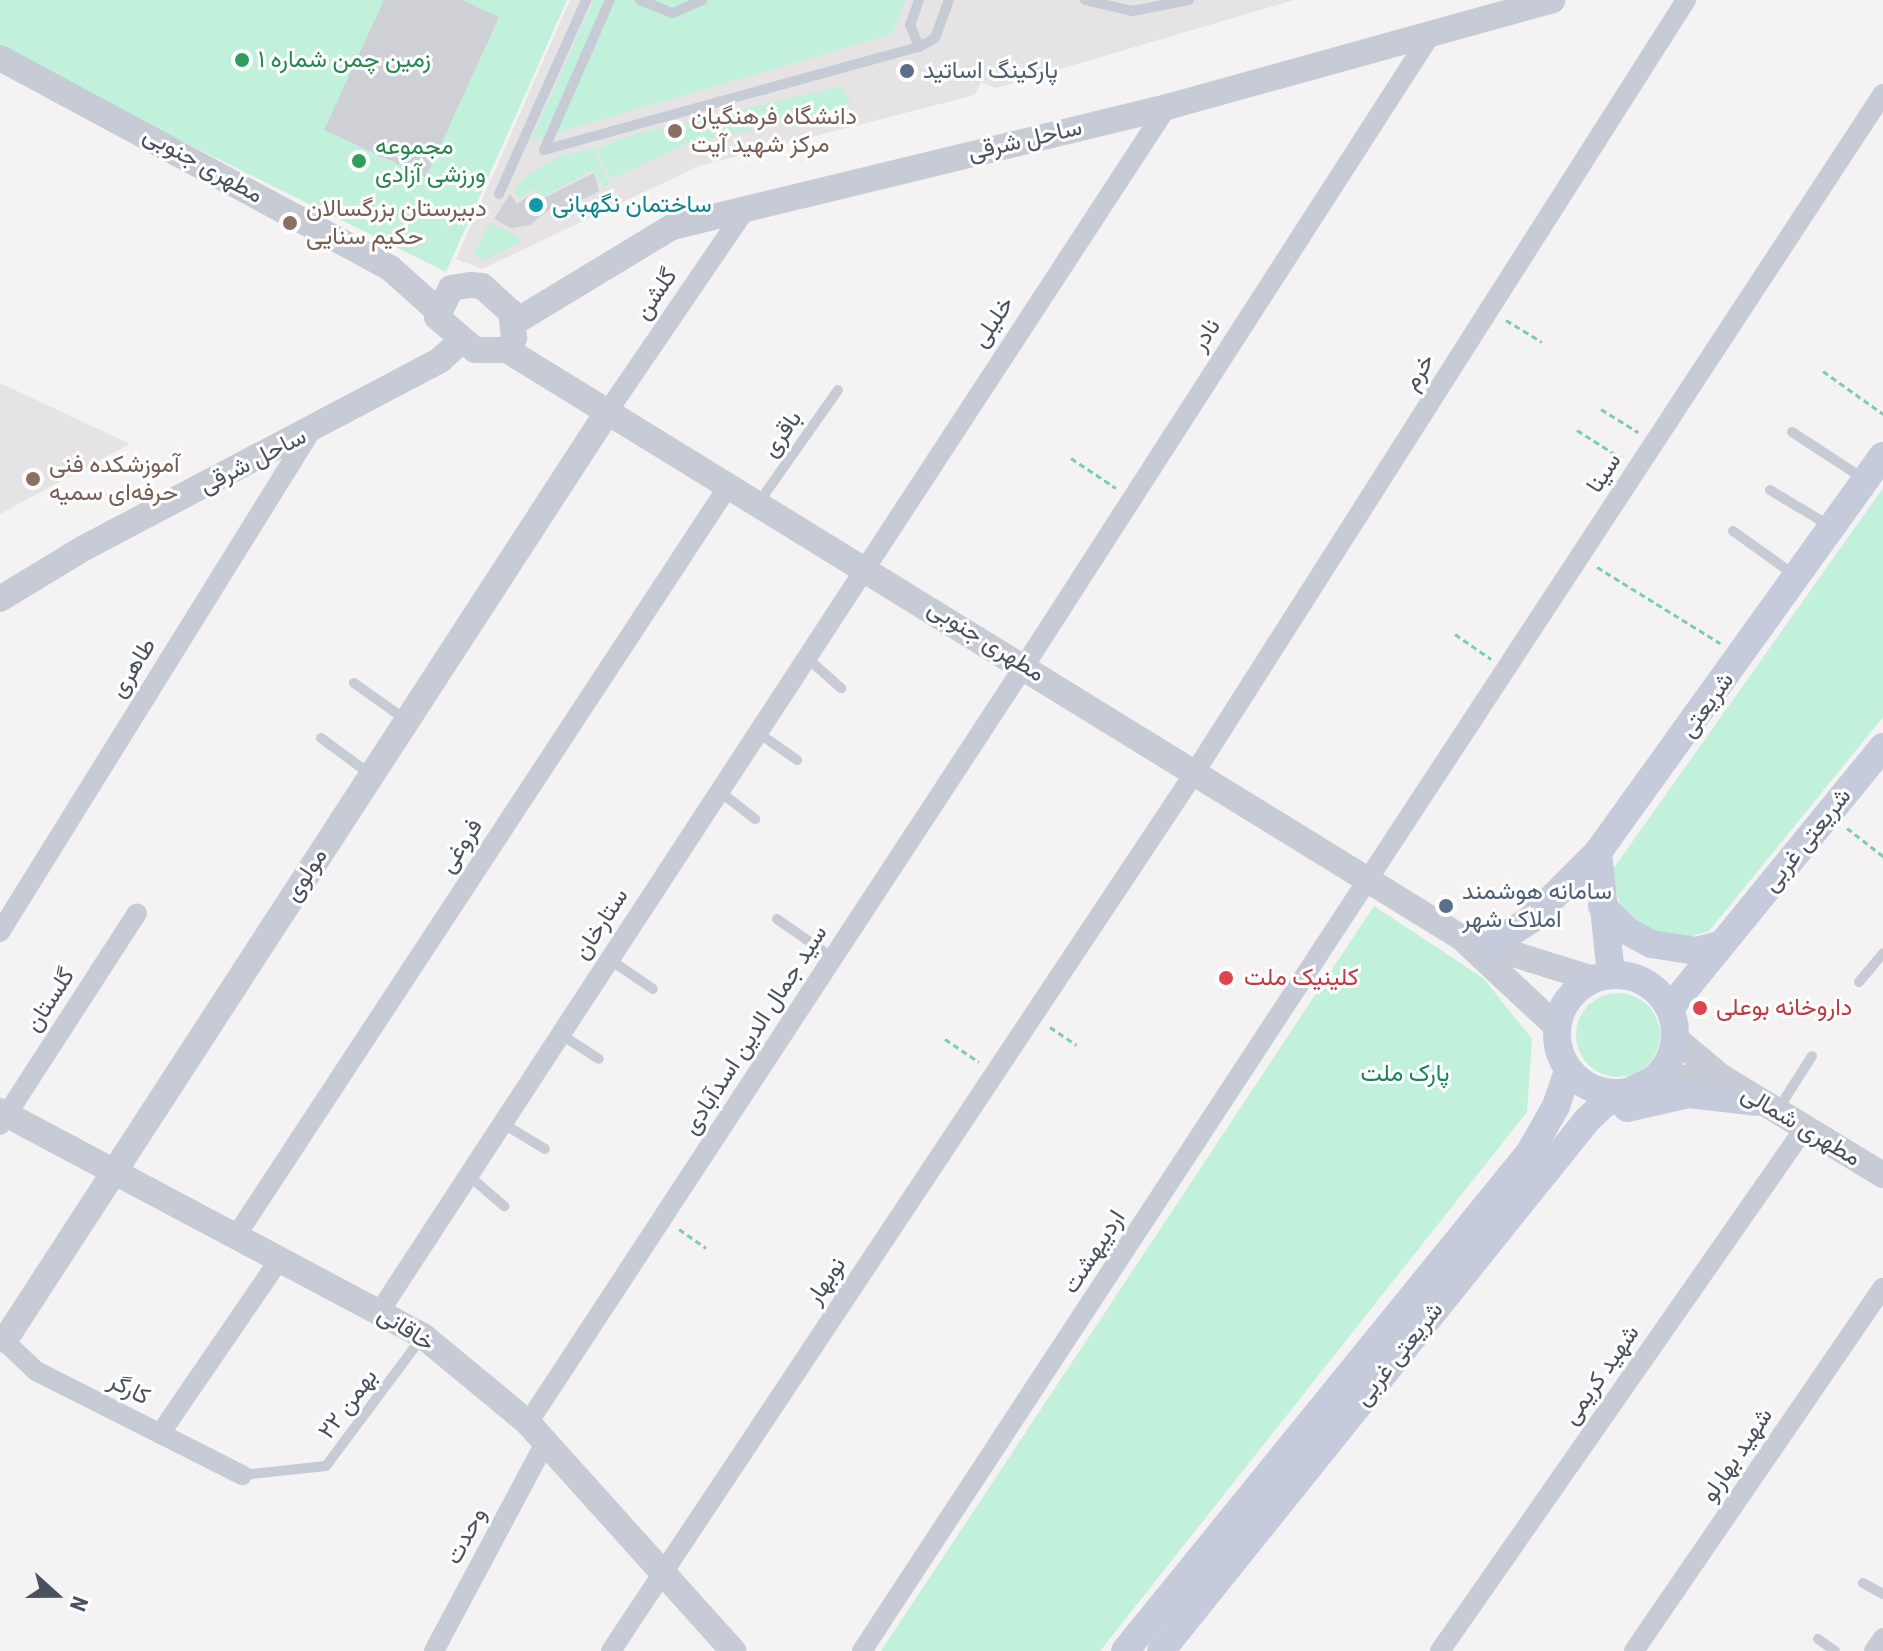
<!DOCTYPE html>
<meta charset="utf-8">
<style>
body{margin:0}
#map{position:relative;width:1883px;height:1651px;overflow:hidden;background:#f4f2f2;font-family:"Roboto Condensed",Vazirmatn,sans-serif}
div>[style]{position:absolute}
.education>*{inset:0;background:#e5e3e4}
.green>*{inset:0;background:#c1f0db}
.round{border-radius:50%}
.building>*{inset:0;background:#ced0d6}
.path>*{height:3px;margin-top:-1.5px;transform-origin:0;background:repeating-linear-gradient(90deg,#79ceb2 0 6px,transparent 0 10px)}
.service>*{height:10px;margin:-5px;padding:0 5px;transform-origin:5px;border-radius:5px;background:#c6cbd6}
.minor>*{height:20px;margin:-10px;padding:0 10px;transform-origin:10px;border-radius:10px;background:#c6cbd6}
.tertiary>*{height:26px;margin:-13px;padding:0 13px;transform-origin:13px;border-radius:13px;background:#c6cbd6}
.secondary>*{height:28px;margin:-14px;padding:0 14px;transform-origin:14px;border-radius:14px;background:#c5cbda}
.secondary>.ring{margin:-14px;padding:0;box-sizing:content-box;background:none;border:28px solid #c5cbda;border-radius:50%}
.dots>*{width:22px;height:22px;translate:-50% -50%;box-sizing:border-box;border:4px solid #fff;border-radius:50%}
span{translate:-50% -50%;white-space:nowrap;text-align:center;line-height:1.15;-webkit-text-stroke:6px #fff;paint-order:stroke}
.leisure-label{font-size:24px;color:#27864d}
.left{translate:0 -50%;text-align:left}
.service-label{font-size:24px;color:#4e5e75}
.education-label{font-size:24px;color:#785e54}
.street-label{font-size:24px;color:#49515f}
.culture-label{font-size:24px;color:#0d838f}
.health-label{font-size:24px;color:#be3a42}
.park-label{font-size:24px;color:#18835e}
.north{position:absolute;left:16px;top:1555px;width:80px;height:80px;-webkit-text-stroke:6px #fff;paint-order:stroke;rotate:111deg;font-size:22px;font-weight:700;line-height:32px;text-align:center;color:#49515f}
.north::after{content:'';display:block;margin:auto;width:28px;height:36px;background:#49515f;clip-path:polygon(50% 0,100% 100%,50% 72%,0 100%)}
</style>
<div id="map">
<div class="education">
<i style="clip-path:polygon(570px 0,1294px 0,996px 88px,981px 82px,975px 95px,699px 166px,482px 269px,456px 259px)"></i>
<i style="clip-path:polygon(0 383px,130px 444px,0 514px)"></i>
</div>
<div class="green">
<i style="clip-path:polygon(0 0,567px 0,446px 272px,0 51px)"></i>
<i style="clip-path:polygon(594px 0,905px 0,892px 34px,531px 140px)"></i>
<i style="clip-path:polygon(841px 86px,851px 103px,787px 123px,685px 144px,610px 179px,596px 149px,629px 136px)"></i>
<i style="clip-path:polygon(593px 148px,609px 184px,605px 187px,593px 170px,543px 197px,533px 188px,521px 198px,513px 193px,521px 180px,557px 157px)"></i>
<i style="clip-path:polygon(489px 223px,517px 236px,521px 241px,486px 260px,474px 255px)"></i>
<i style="clip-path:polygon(1883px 488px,1883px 717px,1709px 931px,1664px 945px,1623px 916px,1611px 872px)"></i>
<i style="clip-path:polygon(1374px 906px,1483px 978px,1532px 1039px,1527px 1112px,1100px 1651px,881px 1651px)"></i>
<i class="round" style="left:1576px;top:993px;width:84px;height:84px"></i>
</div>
<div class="building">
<i style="clip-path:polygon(384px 0,462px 0,499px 17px,426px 177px,324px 130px)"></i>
<i style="clip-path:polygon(594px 173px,599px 191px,558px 212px,549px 210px,530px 225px,511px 228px,494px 219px,510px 194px,517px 204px,532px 194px,542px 199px)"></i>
</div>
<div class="path">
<i style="left:1506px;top:320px;width:42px;rotate:31.4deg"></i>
<i style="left:1823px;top:371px;width:74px;rotate:35.6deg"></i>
<i style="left:1601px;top:409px;width:44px;rotate:31.9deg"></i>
<i style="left:1577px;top:430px;width:52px;rotate:32.5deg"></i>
<i style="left:1071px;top:458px;width:54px;rotate:33.7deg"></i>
<i style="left:1597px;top:567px;width:145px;rotate:31.7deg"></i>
<i style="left:1455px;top:634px;width:44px;rotate:34.8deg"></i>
<i style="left:1847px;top:828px;width:46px;rotate:37.9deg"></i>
<i style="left:1050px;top:1027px;width:32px;rotate:34deg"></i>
<i style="left:945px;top:1039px;width:41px;rotate:34.1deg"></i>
<i style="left:679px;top:1229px;width:33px;rotate:35deg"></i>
</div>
<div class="service">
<i style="left:640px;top:0;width:35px;rotate:22deg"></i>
<i style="left:673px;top:13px;width:32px;rotate:-24deg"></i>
<i style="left:1085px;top:0;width:48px;rotate:13.2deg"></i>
<i style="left:1132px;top:11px;width:58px;rotate:-10.9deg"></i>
<i style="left:919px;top:47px;width:24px;rotate:-112deg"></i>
<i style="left:910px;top:25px;width:27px;rotate:-70deg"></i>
<i style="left:544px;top:150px;width:389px;rotate:-15.4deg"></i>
<i style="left:919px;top:47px;width:18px;rotate:-29deg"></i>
<i style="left:935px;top:38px;width:40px;rotate:-69.8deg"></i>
<i style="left:544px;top:150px;width:164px;rotate:-66.3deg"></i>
<i style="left:499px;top:194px;width:213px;rotate:-65.8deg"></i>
<i style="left:1792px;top:432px;width:86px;rotate:33.1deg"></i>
<i style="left:1770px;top:490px;width:70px;rotate:31deg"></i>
<i style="left:759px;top:502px;width:137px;rotate:-54.8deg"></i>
<i style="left:1733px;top:531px;width:77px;rotate:35.5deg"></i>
<i style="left:806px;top:657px;width:47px;rotate:41.5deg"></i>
<i style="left:354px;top:683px;width:64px;rotate:35.4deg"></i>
<i style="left:757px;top:732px;width:49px;rotate:35deg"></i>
<i style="left:321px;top:738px;width:61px;rotate:36.3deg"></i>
<i style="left:719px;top:791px;width:46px;rotate:37.9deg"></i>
<i style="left:777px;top:919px;width:68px;rotate:34.9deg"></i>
<i style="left:609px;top:959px;width:53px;rotate:34.3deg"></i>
<i style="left:1859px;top:982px;width:38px;rotate:-50deg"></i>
<i style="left:560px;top:1034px;width:46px;rotate:32.7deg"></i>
<i style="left:1777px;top:1111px;width:65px;rotate:-57.5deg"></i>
<i style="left:502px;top:1123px;width:50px;rotate:31.2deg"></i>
<i style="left:468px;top:1175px;width:48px;rotate:40.7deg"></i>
<i style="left:242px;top:1475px;width:84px;rotate:-6.1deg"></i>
<i style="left:326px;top:1466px;width:161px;rotate:-53.3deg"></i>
<i style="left:1863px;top:1583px;width:23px;rotate:29deg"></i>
<i style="left:1818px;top:1639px;width:21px;rotate:35deg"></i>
</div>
<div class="minor">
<i style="left:608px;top:411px;width:248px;rotate:-55.7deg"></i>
<i style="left:0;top:932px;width:590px;rotate:-58.17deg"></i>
<i style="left:0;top:1125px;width:252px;rotate:-57.1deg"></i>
<i style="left:236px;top:1236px;width:898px;rotate:-56.72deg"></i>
<i style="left:380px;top:1311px;width:1438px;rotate:-56.83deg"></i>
<i style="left:0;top:1337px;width:50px;rotate:43.4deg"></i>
<i style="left:36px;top:1371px;width:231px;rotate:26.8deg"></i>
<i style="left:528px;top:1423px;width:906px;rotate:-56.75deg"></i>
<i style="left:1025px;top:665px;width:750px;rotate:-57.24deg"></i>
<i style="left:160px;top:1434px;width:212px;rotate:-55.6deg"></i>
<i style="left:434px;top:1651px;width:234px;rotate:-61.9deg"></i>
<i style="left:611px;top:1651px;width:1055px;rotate:-56.4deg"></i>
<i style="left:1195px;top:772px;width:915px;rotate:-57.54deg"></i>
<i style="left:862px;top:1651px;width:1862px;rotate:-56.75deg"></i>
<i style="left:1440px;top:1651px;width:636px;rotate:-55.11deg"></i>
<i style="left:1634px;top:1651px;width:440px;rotate:-55.6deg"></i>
<i style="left:1874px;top:1651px;width:16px;rotate:-55deg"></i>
</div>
<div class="tertiary">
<i style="left:0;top:58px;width:443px;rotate:28.3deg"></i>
<i style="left:390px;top:268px;width:63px;rotate:41.8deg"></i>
<i style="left:470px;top:285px;width:12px;rotate:5deg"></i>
<i style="left:482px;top:286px;width:39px;rotate:42deg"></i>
<i style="left:511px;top:312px;width:26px;rotate:83deg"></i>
<i style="left:514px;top:338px;width:14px;rotate:120deg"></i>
<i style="left:507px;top:350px;width:32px;rotate:180deg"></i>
<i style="left:475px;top:350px;width:50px;rotate:-139deg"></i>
<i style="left:437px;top:317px;width:32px;rotate:-64deg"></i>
<i style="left:451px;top:288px;width:19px;rotate:-9deg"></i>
<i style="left:515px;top:322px;width:184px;rotate:-31.2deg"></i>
<i style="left:672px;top:227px;width:509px;rotate:-13.63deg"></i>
<i style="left:1167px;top:107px;width:400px;rotate:-15.5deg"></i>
<i style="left:507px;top:350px;width:1122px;rotate:31.62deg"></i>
<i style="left:0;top:599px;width:98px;rotate:-31.3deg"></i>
<i style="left:84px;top:548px;width:403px;rotate:-27.8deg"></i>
<i style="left:440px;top:360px;width:28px;rotate:-42deg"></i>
<i style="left:1557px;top:1027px;width:130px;rotate:-136.9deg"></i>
<i style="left:1462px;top:938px;width:138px;rotate:17.3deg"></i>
<i style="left:1720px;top:1076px;width:191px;rotate:31.3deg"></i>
<i style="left:1655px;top:1079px;width:65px;rotate:-2.6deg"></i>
<i style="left:1720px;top:1076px;width:59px;rotate:-139.8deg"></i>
<i style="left:0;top:1111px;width:479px;rotate:28deg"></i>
<i style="left:423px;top:1336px;width:136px;rotate:39.6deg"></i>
<i style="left:528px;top:1423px;width:307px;rotate:48deg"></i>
<i style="left:5px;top:1340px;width:1108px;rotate:-57.01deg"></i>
</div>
<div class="secondary">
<i style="left:1602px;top:906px;width:35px;rotate:45deg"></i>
<i style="left:1627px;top:931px;width:27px;rotate:28deg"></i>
<i style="left:1651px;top:944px;width:47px;rotate:8.7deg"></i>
<i style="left:1697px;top:951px;width:26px;rotate:-16deg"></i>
<i style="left:1491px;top:945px;width:46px;rotate:-32.7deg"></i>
<i style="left:1530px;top:920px;width:96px;rotate:-45deg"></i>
<i style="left:1611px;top:974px;width:123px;rotate:-96.1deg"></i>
<i style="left:1598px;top:852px;width:488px;rotate:-54.3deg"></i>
<i class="ring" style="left:1557px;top:975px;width:90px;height:90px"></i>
<i style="left:1670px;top:1008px;width:337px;rotate:-50.8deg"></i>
<i style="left:1627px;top:1108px;width:64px;rotate:-12.7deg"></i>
<i style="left:1689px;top:1094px;width:68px;rotate:6.7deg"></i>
<i style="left:1125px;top:1651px;width:643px;rotate:-50.94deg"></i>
<i style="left:1530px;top:1152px;width:53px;rotate:-60.5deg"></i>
<i style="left:1556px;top:1106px;width:39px;rotate:-71deg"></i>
<i style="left:1161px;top:1651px;width:682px;rotate:-51.25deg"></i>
<i style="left:1588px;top:1119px;width:22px;rotate:-43deg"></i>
<i style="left:1604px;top:1104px;width:57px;rotate:-26.1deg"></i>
</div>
<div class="dots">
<i style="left:242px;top:60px;background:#2e9e5b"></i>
<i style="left:907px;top:71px;background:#5c6f8a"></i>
<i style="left:675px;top:131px;background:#8d6e63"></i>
<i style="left:359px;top:161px;background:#2e9e5b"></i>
<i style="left:536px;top:205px;background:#0f9aa8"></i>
<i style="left:290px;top:223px;background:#8d6e63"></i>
<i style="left:33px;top:479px;background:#8d6e63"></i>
<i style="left:1446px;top:906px;background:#5c6f8a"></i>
<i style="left:1226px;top:978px;background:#e0444e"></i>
<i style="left:1700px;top:1008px;background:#e0444e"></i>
</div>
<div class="leisure-label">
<span class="left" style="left:258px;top:60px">زمین چمن شماره ۱</span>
<span class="left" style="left:375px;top:161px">مجموعه<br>ورزشی آزادی</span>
</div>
<div class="service-label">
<span class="left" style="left:923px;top:71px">پارکینگ اساتید</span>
<span class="left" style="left:1462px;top:906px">سامانه هوشمند<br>املاک شهر</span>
</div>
<div class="education-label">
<span class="left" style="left:691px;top:131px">دانشگاه فرهنگیان<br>مرکز شهید آیت</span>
<span class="left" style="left:306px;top:223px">دبیرستان بزرگسالان<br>حکیم سنایی</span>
<span class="left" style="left:49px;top:479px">آموزشکده فنی<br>حرفه‌ای سمیه</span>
</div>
<div class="street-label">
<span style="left:1025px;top:140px;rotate:-13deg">ساحل شرقی</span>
<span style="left:203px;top:165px;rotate:29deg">مطهری جنوبی</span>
<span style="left:656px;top:294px;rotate:-56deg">گلشن</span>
<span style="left:993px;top:322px;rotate:-56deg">خلیلی</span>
<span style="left:1206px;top:335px;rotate:-57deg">نادر</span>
<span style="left:1419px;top:372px;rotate:-58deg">خرم</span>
<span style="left:782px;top:434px;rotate:-55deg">باقری</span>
<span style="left:253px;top:461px;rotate:-27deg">ساحل شرقی</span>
<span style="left:1604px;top:473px;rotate:-57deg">سینا</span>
<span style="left:986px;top:641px;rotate:32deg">مطهری جنوبی</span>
<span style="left:133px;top:668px;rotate:-58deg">طاهری</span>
<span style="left:1707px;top:705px;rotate:-54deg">شریعتی</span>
<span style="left:1807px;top:840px;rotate:-51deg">شریعتی غربی</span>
<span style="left:461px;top:846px;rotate:-57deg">فروغی</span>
<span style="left:306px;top:875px;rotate:-57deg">مولوی</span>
<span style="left:601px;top:924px;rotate:-57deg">ستارخان</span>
<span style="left:50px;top:1000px;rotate:-57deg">گلستان</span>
<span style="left:755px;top:1030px;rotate:-57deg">سید جمال الدین اسدآبادی</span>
<span style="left:1801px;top:1126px;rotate:31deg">مطهری شمالی</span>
<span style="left:1094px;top:1252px;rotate:-57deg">اردیبهشت</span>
<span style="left:826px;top:1281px;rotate:-56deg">نوبهار</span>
<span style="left:406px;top:1329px;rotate:33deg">خاقانی</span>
<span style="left:1399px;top:1354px;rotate:-51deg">شریعتی غربی</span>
<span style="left:1601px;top:1375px;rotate:-55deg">شهید کریمی</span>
<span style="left:129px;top:1389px;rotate:27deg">کارگر</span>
<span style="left:348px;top:1404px;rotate:-53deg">۲۲ بهمن</span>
<span style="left:1737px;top:1455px;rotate:-56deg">شهید بهارلو</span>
<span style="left:466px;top:1536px;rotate:-62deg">وحدت</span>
</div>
<div class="culture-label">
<span class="left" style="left:552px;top:205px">ساختمان نگهبانی</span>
</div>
<div class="health-label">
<span class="left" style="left:1244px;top:978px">کلینیک ملت</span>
<span class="left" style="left:1716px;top:1008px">داروخانه بوعلی</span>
</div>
<div class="park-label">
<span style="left:1405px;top:1074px">پارک ملت</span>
</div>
<div class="north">N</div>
</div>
